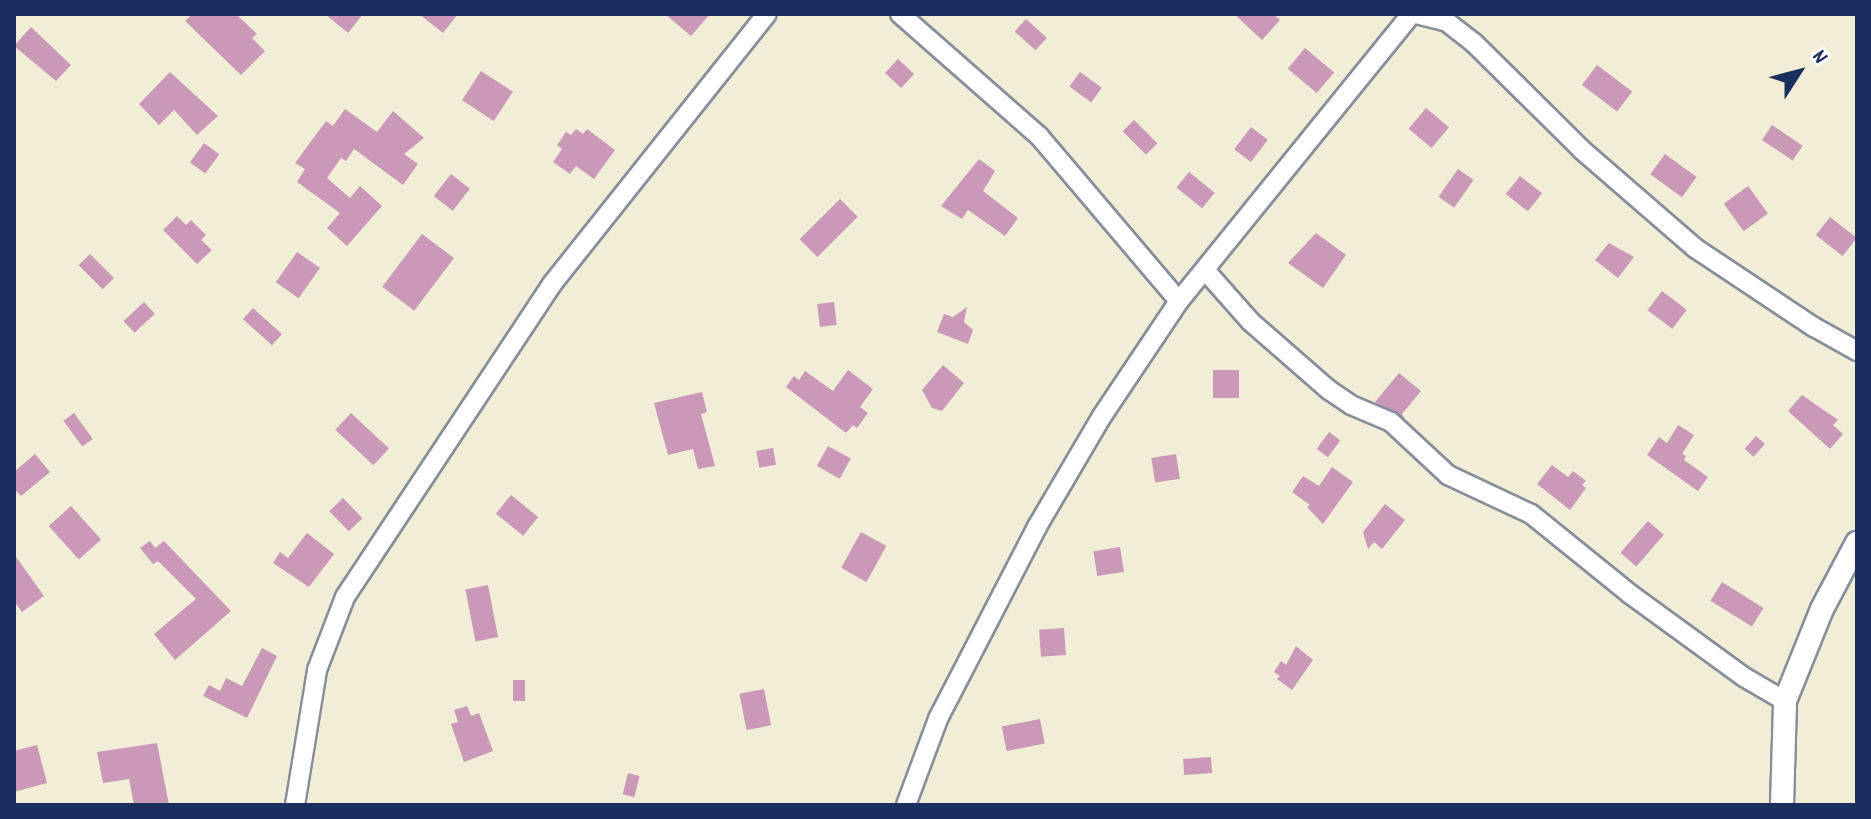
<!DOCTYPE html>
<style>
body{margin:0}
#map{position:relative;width:1871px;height:819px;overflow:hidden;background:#f1edd7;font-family:Dekko,sans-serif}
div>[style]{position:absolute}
.building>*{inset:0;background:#ca99b8;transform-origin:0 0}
.roads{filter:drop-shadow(2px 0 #868e9a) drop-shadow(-2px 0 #868e9a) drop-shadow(0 2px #868e9a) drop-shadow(0 -2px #868e9a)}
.minor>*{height:18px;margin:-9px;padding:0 9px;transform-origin:9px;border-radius:9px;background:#fff}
.tertiary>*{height:22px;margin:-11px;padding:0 11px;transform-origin:11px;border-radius:11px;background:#fff}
span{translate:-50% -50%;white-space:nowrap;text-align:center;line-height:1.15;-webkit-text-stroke:7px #fff;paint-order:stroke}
.frame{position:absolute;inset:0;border:16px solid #1b2f5e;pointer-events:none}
.north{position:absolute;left:1759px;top:32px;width:80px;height:80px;-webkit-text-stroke:6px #fff;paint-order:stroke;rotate:54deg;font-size:22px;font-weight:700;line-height:32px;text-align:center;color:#1b2f5e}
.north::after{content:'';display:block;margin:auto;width:28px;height:36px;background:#1b2f5e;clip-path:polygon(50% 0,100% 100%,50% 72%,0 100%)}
</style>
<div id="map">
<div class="building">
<i style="clip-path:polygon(192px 14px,236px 14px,257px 34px,252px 38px,265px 51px,241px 75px,185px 21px)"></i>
<i style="clip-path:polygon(325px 14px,363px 14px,348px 33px)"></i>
<i style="clip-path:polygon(419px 14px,458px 14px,443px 33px)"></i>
<i style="clip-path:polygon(665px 14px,710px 14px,691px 36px)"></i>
<i style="clip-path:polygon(1234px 14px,1273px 14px,1280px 20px,1262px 40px)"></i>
<i style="left:1026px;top:19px;width:28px;height:17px;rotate:42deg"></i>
<i style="clip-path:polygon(31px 27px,71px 65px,56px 81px,14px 46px)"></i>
<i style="left:1305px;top:48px;width:38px;height:27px;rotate:40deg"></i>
<i style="left:898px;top:59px;width:22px;height:19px;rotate:43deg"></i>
<i style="left:1597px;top:65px;width:44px;height:25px;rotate:37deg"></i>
<i style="left:481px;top:71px;width:38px;height:35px;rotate:33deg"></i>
<i style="clip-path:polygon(170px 72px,218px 116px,197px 135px,174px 110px,159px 125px,139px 104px)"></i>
<i style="left:1080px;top:72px;width:27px;height:18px;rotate:36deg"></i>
<i style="left:1426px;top:108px;width:30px;height:27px;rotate:40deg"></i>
<i style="clip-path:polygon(345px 109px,377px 132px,393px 111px,424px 138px,404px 154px,418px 164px,403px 185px,354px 149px,346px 161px,341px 158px,327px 178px,350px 198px,360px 186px,382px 206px,347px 246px,327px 228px,340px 213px,297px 182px,305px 169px,295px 163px,326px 121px,333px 126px)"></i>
<i style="left:1134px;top:120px;width:33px;height:16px;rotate:45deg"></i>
<i style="left:1772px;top:125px;width:37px;height:18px;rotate:34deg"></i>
<i style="left:1251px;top:127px;width:21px;height:28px;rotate:37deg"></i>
<i style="clip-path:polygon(576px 129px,583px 134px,587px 129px,615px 150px,594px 179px,576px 166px,570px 174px,553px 162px,562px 149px,557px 145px,566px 132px,571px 135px)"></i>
<i style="left:204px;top:143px;width:19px;height:24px;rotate:36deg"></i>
<i style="left:1665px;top:154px;width:39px;height:25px;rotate:36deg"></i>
<i style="clip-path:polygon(979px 159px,995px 171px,983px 191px,1018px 218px,1005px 236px,968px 210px,962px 219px,941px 206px)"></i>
<i style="left:1458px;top:169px;width:19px;height:34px;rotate:35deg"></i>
<i style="left:1189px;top:172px;width:33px;height:20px;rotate:39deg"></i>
<i style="left:451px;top:174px;width:24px;height:28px;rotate:38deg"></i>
<i style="left:1520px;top:176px;width:28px;height:23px;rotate:38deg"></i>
<i style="left:1748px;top:186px;width:34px;height:30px;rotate:54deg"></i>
<i style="left:840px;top:199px;width:25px;height:57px;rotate:45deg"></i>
<i style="clip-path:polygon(177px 216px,186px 225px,191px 220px,206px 235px,201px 240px,212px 250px,197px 264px,163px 230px)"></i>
<i style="left:1830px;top:217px;width:34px;height:23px;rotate:38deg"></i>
<i style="clip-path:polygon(1316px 233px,1346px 255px,1323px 288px,1288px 263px)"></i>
<i style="left:422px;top:234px;width:40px;height:66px;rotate:37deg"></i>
<i style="clip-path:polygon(1609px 243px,1634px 257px,1618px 278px,1595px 260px)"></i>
<i style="left:297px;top:252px;width:28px;height:37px;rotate:35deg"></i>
<i style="left:90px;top:254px;width:34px;height:16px;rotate:45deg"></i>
<i style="left:1662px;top:291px;width:31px;height:24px;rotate:37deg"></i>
<i style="left:144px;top:302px;width:16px;height:28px;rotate:47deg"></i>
<i style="left:834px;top:302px;width:23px;height:17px;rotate:83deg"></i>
<i style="clip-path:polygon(967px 307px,964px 322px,973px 330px,968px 344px,937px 332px,944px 314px,953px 317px)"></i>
<i style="left:253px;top:308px;width:39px;height:15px;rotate:42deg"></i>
<i style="clip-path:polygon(943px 365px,964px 383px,942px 411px,932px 408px,922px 390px)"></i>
<i style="clip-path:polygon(848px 370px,873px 389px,860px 407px,868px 413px,857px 428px,853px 425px,846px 433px,786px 387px,794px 376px,799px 380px,805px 371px,833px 391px)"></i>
<i style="left:1213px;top:370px;width:26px;height:28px"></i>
<i style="clip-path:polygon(1399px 373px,1421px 391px,1402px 414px,1405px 419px,1375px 402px)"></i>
<i style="clip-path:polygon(702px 392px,707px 412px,701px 414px,715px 466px,698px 469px,693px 449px,668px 455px,654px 403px)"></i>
<i style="clip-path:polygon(1802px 395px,1838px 420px,1833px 425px,1843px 434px,1830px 449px,1788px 411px)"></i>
<i style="left:74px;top:413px;width:32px;height:13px;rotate:54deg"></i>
<i style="left:351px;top:413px;width:52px;height:23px;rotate:43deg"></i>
<i style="clip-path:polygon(1678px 425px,1694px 435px,1682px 454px,1686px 456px,1684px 460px,1708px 477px,1698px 491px,1647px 455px,1659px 437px,1667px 443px)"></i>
<i style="left:1329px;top:432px;width:14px;height:21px;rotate:36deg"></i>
<i style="left:1756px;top:436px;width:12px;height:17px;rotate:42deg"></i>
<i style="left:828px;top:446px;width:26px;height:23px;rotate:29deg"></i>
<i style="left:773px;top:448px;width:17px;height:17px;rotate:80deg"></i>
<i style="clip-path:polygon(35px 454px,50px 472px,21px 496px,14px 489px,14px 472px)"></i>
<i style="left:1176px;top:454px;width:25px;height:25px;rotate:81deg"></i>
<i style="clip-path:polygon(1552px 465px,1568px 477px,1573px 471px,1586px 481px,1582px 485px,1586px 488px,1570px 510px,1537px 484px)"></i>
<i style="clip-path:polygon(1332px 467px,1353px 482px,1323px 524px,1307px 507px,1310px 505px,1292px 492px,1303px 476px,1319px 486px)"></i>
<i style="left:511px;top:495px;width:35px;height:24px;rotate:39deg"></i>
<i style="left:343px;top:498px;width:28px;height:19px;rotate:46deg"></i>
<i style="clip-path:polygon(1385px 504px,1405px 520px,1382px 549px,1374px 542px,1368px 549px,1363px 532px)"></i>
<i style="left:71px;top:506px;width:45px;height:30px;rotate:48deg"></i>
<i style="left:1648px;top:521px;width:21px;height:42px;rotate:41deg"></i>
<i style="left:861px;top:532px;width:29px;height:41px;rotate:29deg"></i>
<i style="clip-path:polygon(307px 533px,334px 554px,309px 587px,273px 563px,280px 552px,288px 558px)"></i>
<i style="clip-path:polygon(150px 541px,155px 548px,164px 541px,231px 611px,175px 660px,154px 634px,196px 599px,158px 561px,153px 564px,140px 548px)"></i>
<i style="left:1120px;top:547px;width:25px;height:27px;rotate:81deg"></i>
<i style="clip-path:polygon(14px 554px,44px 596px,22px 612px,14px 601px)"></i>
<i style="left:1722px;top:582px;width:49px;height:22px;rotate:32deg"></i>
<i style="left:488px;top:585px;width:53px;height:23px;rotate:79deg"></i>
<i style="left:1064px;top:628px;width:27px;height:25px;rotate:86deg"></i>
<i style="clip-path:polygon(1296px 646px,1313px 660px,1292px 690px,1277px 679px,1280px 676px,1274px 672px,1281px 661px,1286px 665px)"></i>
<i style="clip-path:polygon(262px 648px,277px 656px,247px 718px,203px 696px,209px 685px,220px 691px,226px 678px,242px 686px)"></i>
<i style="left:513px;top:680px;width:12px;height:21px"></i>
<i style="left:764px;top:689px;width:37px;height:25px;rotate:79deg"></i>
<i style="clip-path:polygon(467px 706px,471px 716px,479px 713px,493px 751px,464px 762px,451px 724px,458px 722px,454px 710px)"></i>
<i style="left:1040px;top:719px;width:25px;height:39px;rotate:79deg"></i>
<i style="clip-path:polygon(157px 743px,169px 805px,134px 805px,129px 779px,103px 783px,97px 752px)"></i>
<i style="clip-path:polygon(37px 745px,47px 783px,14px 792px,14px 751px)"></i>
<i style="left:1211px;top:757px;width:16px;height:28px;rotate:86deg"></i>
<i style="left:628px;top:773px;width:12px;height:22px;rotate:14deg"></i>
</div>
<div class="roads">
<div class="minor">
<i style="left:900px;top:14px;width:185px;rotate:41.3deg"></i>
<i style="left:1039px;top:136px;width:216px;rotate:49.7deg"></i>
<i style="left:1179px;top:301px;width:138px;rotate:123.8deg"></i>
<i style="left:1102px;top:416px;width:129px;rotate:120.4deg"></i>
<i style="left:1037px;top:527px;width:216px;rotate:117.3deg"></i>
<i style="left:938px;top:719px;width:92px;rotate:110.4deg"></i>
<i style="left:1416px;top:14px;width:32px;rotate:14deg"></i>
<i style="left:1447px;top:22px;width:34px;rotate:38deg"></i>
<i style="left:1474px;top:43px;width:152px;rotate:44.7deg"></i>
<i style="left:1582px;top:150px;width:150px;rotate:40.9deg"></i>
<i style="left:1695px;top:248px;width:143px;rotate:33.6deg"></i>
<i style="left:1814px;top:327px;width:49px;rotate:29.2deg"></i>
<i style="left:1205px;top:270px;width:69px;rotate:48.5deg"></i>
<i style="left:1251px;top:322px;width:103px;rotate:41.1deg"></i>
<i style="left:1329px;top:390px;width:27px;rotate:34deg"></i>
<i style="left:1351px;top:405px;width:43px;rotate:23deg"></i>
<i style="left:1391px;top:422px;width:78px;rotate:42.9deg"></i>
<i style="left:1448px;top:475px;width:92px;rotate:25.2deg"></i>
<i style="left:1531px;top:514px;width:127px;rotate:38.9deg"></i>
<i style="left:1630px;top:594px;width:141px;rotate:36.1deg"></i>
<i style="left:1744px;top:677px;width:48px;rotate:30.3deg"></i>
<i style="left:1179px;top:301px;width:369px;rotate:-51deg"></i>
<i style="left:295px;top:805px;width:137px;rotate:-80.7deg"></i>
<i style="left:317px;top:670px;width:78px;rotate:-69deg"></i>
<i style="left:345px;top:597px;width:375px;rotate:-56.5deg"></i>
<i style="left:552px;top:284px;width:345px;rotate:-51.5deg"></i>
</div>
<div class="tertiary">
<i style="left:1782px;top:805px;width:104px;rotate:-88.3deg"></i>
<i style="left:1785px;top:701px;width:99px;rotate:-68.1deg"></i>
<i style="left:1822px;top:609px;width:75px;rotate:-62.1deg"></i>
</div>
</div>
<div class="frame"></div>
<div class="north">N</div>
</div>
